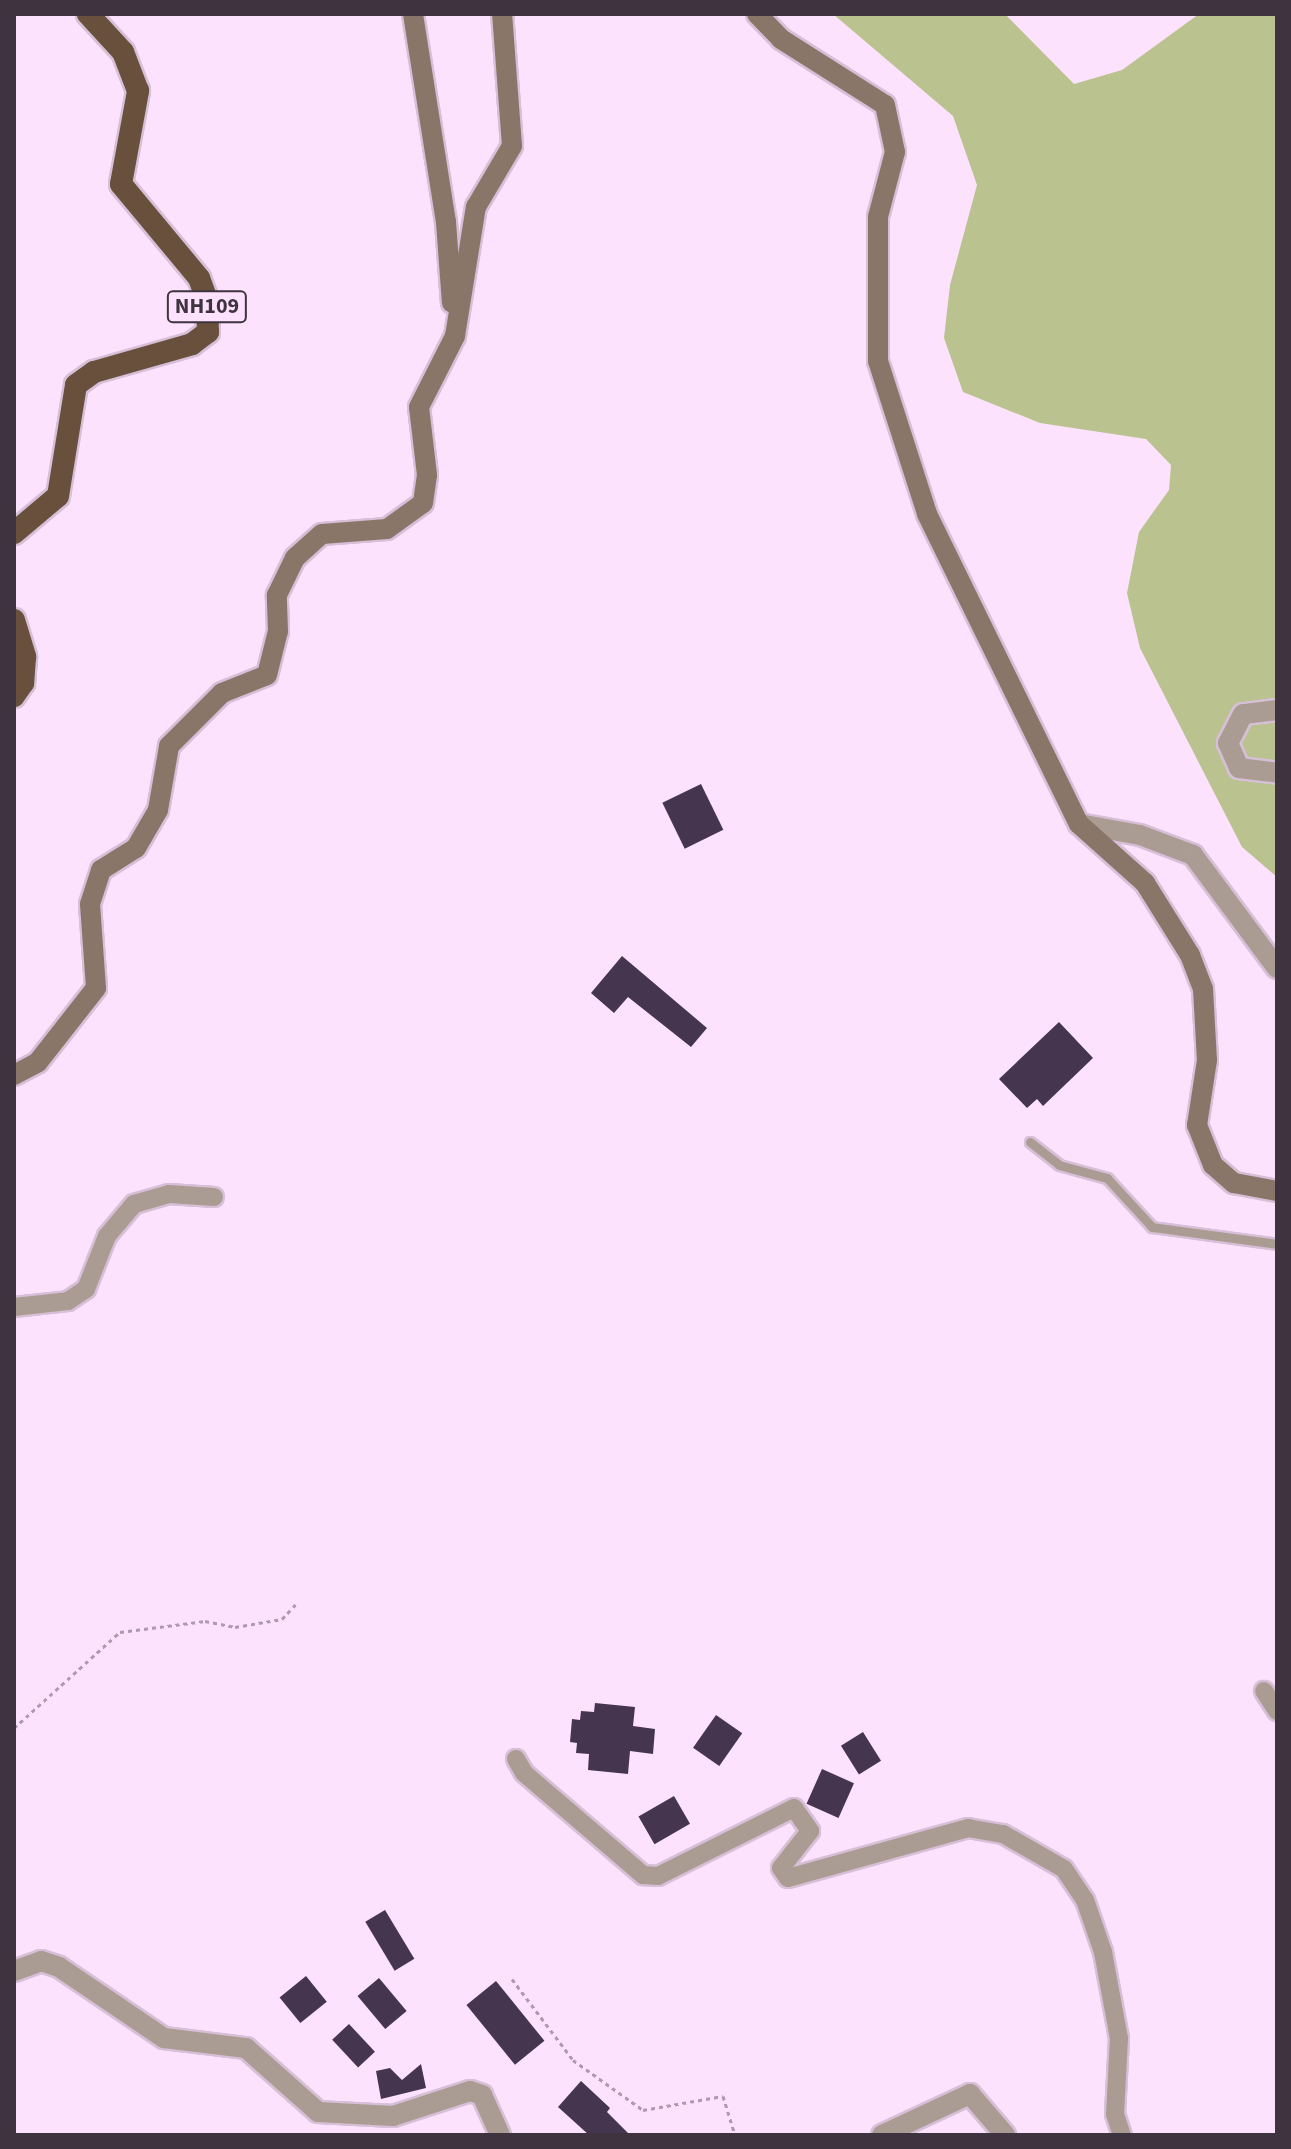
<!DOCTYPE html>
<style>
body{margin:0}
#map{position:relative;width:1291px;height:2149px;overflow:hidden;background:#fde2fe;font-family:"Source Sans 3",sans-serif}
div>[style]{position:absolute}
.forest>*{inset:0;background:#bac290}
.building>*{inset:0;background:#45354f;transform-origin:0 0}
.path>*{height:3px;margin-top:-1.5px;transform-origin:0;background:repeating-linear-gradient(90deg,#ae9aaf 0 4px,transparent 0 8px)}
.roads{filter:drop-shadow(2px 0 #d7bfd8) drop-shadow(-2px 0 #d7bfd8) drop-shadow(0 2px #d7bfd8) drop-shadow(0 -2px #d7bfd8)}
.service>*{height:9px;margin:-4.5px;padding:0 4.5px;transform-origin:4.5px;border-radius:4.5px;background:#aa9c92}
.minor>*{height:18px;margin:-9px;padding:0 9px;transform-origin:9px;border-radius:9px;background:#aa9c92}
.tertiary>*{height:20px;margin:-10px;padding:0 10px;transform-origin:10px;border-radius:10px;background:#aa9c92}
.secondary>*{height:20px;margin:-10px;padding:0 10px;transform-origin:10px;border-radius:10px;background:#8a7668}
.trunk>*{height:22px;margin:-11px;padding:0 11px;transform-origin:11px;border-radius:11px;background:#69503d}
span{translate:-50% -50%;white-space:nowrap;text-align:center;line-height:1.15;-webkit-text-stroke:8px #fde2fe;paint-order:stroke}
.shield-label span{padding:2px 6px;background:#fde2fe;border:2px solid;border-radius:6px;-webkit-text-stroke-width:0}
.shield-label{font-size:22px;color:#3e333e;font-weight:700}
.frame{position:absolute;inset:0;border:16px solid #3e333e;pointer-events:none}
</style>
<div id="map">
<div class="forest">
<i style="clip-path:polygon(833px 14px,1005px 14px,1074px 84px,1122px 70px,1199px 14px,1277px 14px,1277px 877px,1242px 847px,1140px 648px,1127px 593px,1139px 532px,1169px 490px,1171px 465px,1146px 439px,1040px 423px,963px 392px,944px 338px,950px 285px,977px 185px,953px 116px)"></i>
</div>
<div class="building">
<i style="left:701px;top:784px;width:51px;height:43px;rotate:64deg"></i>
<i style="clip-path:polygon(622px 956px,707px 1028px,691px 1047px,628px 997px,614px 1013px,591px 993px)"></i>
<i style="clip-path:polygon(1059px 1022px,1093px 1058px,1043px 1106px,1037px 1099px,1027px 1108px,999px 1079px)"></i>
<i style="clip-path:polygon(595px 1703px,635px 1707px,633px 1726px,655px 1729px,653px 1754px,630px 1751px,628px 1774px,588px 1770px,589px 1754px,576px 1753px,577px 1743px,570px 1742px,572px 1719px,580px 1720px,581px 1711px,594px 1712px)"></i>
<i style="left:716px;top:1715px;width:32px;height:40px;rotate:35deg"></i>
<i style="left:863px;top:1732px;width:34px;height:26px;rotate:58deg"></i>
<i style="left:822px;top:1769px;width:35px;height:38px;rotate:24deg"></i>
<i style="left:674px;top:1796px;width:32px;height:41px;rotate:60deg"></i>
<i style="left:385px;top:1910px;width:57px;height:23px;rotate:59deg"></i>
<i style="left:306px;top:1976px;width:33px;height:34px;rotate:51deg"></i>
<i style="left:379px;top:1978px;width:43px;height:28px;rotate:50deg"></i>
<i style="left:496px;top:1981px;width:77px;height:38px;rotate:51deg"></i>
<i style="left:349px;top:2024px;width:38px;height:23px;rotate:47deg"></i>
<i style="clip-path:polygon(421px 2064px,426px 2088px,381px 2099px,376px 2071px,390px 2068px,402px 2080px)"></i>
<i style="clip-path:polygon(581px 2081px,610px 2108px,607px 2112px,630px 2135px,589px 2135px,558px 2107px)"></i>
</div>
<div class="path">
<i style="left:14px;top:1728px;width:143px;rotate:-42.2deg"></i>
<i style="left:120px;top:1632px;width:86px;rotate:-7.4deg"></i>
<i style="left:205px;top:1621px;width:31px;rotate:11deg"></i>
<i style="left:235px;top:1627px;width:48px;rotate:-9.7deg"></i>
<i style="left:282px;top:1619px;width:22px;rotate:-47deg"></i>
<i style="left:512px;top:1979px;width:101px;rotate:53deg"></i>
<i style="left:573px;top:2060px;width:86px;rotate:35.5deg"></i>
<i style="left:643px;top:2110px;width:81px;rotate:-9.9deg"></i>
<i style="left:723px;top:2096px;width:41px;rotate:72.9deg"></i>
</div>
<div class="roads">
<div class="service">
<i style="left:1030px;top:1142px;width:37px;rotate:38deg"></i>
<i style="left:1059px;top:1165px;width:50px;rotate:15.2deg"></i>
<i style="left:1107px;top:1178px;width:67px;rotate:47.4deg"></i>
<i style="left:1152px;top:1227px;width:126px;rotate:7.7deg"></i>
</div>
<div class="minor">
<i style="left:14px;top:1307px;width:54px;rotate:-6.3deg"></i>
<i style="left:68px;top:1301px;width:22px;rotate:-34deg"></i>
<i style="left:86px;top:1289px;width:57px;rotate:-68.4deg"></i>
<i style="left:107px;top:1236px;width:42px;rotate:-49.8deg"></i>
<i style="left:134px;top:1204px;width:36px;rotate:-16deg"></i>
<i style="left:169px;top:1194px;width:45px;rotate:3.8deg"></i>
<i style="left:1264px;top:1691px;width:24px;rotate:57deg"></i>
<i style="left:516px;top:1759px;width:16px;rotate:60deg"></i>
<i style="left:524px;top:1773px;width:157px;rotate:40.6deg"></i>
<i style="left:643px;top:1875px;width:15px;rotate:4deg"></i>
<i style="left:658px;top:1876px;width:152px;rotate:-26.6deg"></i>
<i style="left:794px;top:1808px;width:28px;rotate:55deg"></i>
<i style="left:810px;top:1831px;width:47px;rotate:128.1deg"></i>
<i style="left:781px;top:1868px;width:12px;rotate:55deg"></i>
<i style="left:788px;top:1878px;width:187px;rotate:-15.5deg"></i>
<i style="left:968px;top:1828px;width:36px;rotate:10deg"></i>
<i style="left:1003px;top:1834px;width:70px;rotate:29.8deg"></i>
<i style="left:1064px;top:1869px;width:37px;rotate:56deg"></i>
<i style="left:1085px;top:1900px;width:55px;rotate:70.9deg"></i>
<i style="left:1103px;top:1952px;width:87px;rotate:79.5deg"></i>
<i style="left:1119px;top:2038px;width:76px;rotate:93deg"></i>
<i style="left:1115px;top:2114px;width:22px;rotate:72deg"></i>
</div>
<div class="tertiary">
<i style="left:1277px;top:710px;width:34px;rotate:173deg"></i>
<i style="left:1243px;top:714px;width:33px;rotate:117deg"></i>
<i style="left:1228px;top:743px;width:27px;rotate:66deg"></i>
<i style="left:1239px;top:768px;width:38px;rotate:7deg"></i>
<i style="left:1079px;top:824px;width:62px;rotate:10.2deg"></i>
<i style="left:1140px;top:835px;width:57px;rotate:20.7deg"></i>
<i style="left:1193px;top:855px;width:141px;rotate:53.4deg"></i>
<i style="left:14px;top:1971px;width:29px;rotate:-20deg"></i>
<i style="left:41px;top:1961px;width:19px;rotate:18deg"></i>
<i style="left:59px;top:1967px;width:127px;rotate:34.1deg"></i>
<i style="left:164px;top:2038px;width:83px;rotate:7deg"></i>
<i style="left:246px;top:2048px;width:96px;rotate:41.6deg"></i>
<i style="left:318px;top:2112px;width:75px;rotate:3.1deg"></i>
<i style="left:393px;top:2116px;width:81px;rotate:-18deg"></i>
<i style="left:470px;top:2091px;width:13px;rotate:18deg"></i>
<i style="left:482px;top:2095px;width:44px;rotate:65.8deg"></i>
<i style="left:882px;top:2135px;width:97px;rotate:-25deg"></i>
<i style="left:970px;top:2094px;width:54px;rotate:49.5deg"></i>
</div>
<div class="secondary">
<i style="left:413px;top:14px;width:211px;rotate:81deg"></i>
<i style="left:446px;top:222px;width:81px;rotate:85.8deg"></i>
<i style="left:757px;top:14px;width:35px;rotate:46deg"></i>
<i style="left:781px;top:39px;width:123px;rotate:32.4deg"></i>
<i style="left:885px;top:105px;width:48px;rotate:78deg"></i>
<i style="left:895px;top:152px;width:67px;rotate:104.7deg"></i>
<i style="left:878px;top:217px;width:144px;rotate:90deg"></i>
<i style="left:878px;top:361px;width:161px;rotate:72.2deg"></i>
<i style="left:927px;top:514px;width:345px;rotate:63.9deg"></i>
<i style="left:1079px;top:824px;width:89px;rotate:41.8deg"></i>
<i style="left:1145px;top:883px;width:85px;rotate:58deg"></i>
<i style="left:1190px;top:955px;width:36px;rotate:69deg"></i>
<i style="left:1203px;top:989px;width:71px;rotate:86.8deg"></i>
<i style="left:1207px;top:1060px;width:66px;rotate:98.7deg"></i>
<i style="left:1197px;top:1125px;width:43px;rotate:68.2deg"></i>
<i style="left:1213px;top:1165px;width:28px;rotate:41deg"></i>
<i style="left:1234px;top:1183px;width:44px;rotate:10.5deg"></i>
<i style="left:14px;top:1075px;width:27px;rotate:-28deg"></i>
<i style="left:38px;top:1062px;width:94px;rotate:-51.9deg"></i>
<i style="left:96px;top:988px;width:84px;rotate:-94.1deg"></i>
<i style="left:90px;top:904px;width:36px;rotate:-72deg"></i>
<i style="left:101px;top:870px;width:41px;rotate:-32.2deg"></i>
<i style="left:136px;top:848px;width:44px;rotate:-59.9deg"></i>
<i style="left:158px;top:810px;width:65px;rotate:-80.2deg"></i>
<i style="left:169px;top:746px;width:75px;rotate:-45deg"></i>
<i style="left:222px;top:693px;width:48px;rotate:-21.8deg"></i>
<i style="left:267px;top:675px;width:45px;rotate:-76deg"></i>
<i style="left:278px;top:631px;width:36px;rotate:-92deg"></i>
<i style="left:277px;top:595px;width:41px;rotate:-64.1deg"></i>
<i style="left:295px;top:558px;width:36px;rotate:-42deg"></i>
<i style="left:322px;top:534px;width:65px;rotate:-4.4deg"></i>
<i style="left:387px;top:529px;width:44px;rotate:-35.8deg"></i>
<i style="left:423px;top:503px;width:28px;rotate:-82deg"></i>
<i style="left:427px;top:475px;width:68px;rotate:-96.7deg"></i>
<i style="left:419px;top:407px;width:80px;rotate:-63.1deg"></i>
<i style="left:455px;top:336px;width:131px;rotate:-80.8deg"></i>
<i style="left:476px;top:207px;width:71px;rotate:-59.5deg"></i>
<i style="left:512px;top:146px;width:132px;rotate:-94.3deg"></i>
</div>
<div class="trunk">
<i style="left:14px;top:533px;width:57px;rotate:-40.1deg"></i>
<i style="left:58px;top:496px;width:112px;rotate:-80.8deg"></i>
<i style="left:76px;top:385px;width:22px;rotate:-36deg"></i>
<i style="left:94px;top:372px;width:102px;rotate:-15.9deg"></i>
<i style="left:192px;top:344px;width:20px;rotate:-37deg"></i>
<i style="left:208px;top:332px;width:32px;rotate:-92deg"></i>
<i style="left:207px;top:300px;width:23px;rotate:-110deg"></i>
<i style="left:199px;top:278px;width:122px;rotate:-129.7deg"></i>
<i style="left:121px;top:184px;width:95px;rotate:-79.6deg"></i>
<i style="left:138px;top:91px;width:42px;rotate:-111deg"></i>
<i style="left:123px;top:52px;width:52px;rotate:-132.6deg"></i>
<i style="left:14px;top:620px;width:39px;rotate:73deg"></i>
<i style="left:25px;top:657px;width:26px;rotate:94deg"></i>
<i style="left:23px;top:683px;width:16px;rotate:125deg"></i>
</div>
</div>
<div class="shield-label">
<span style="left:207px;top:307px">NH109</span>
</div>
<div class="frame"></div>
</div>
